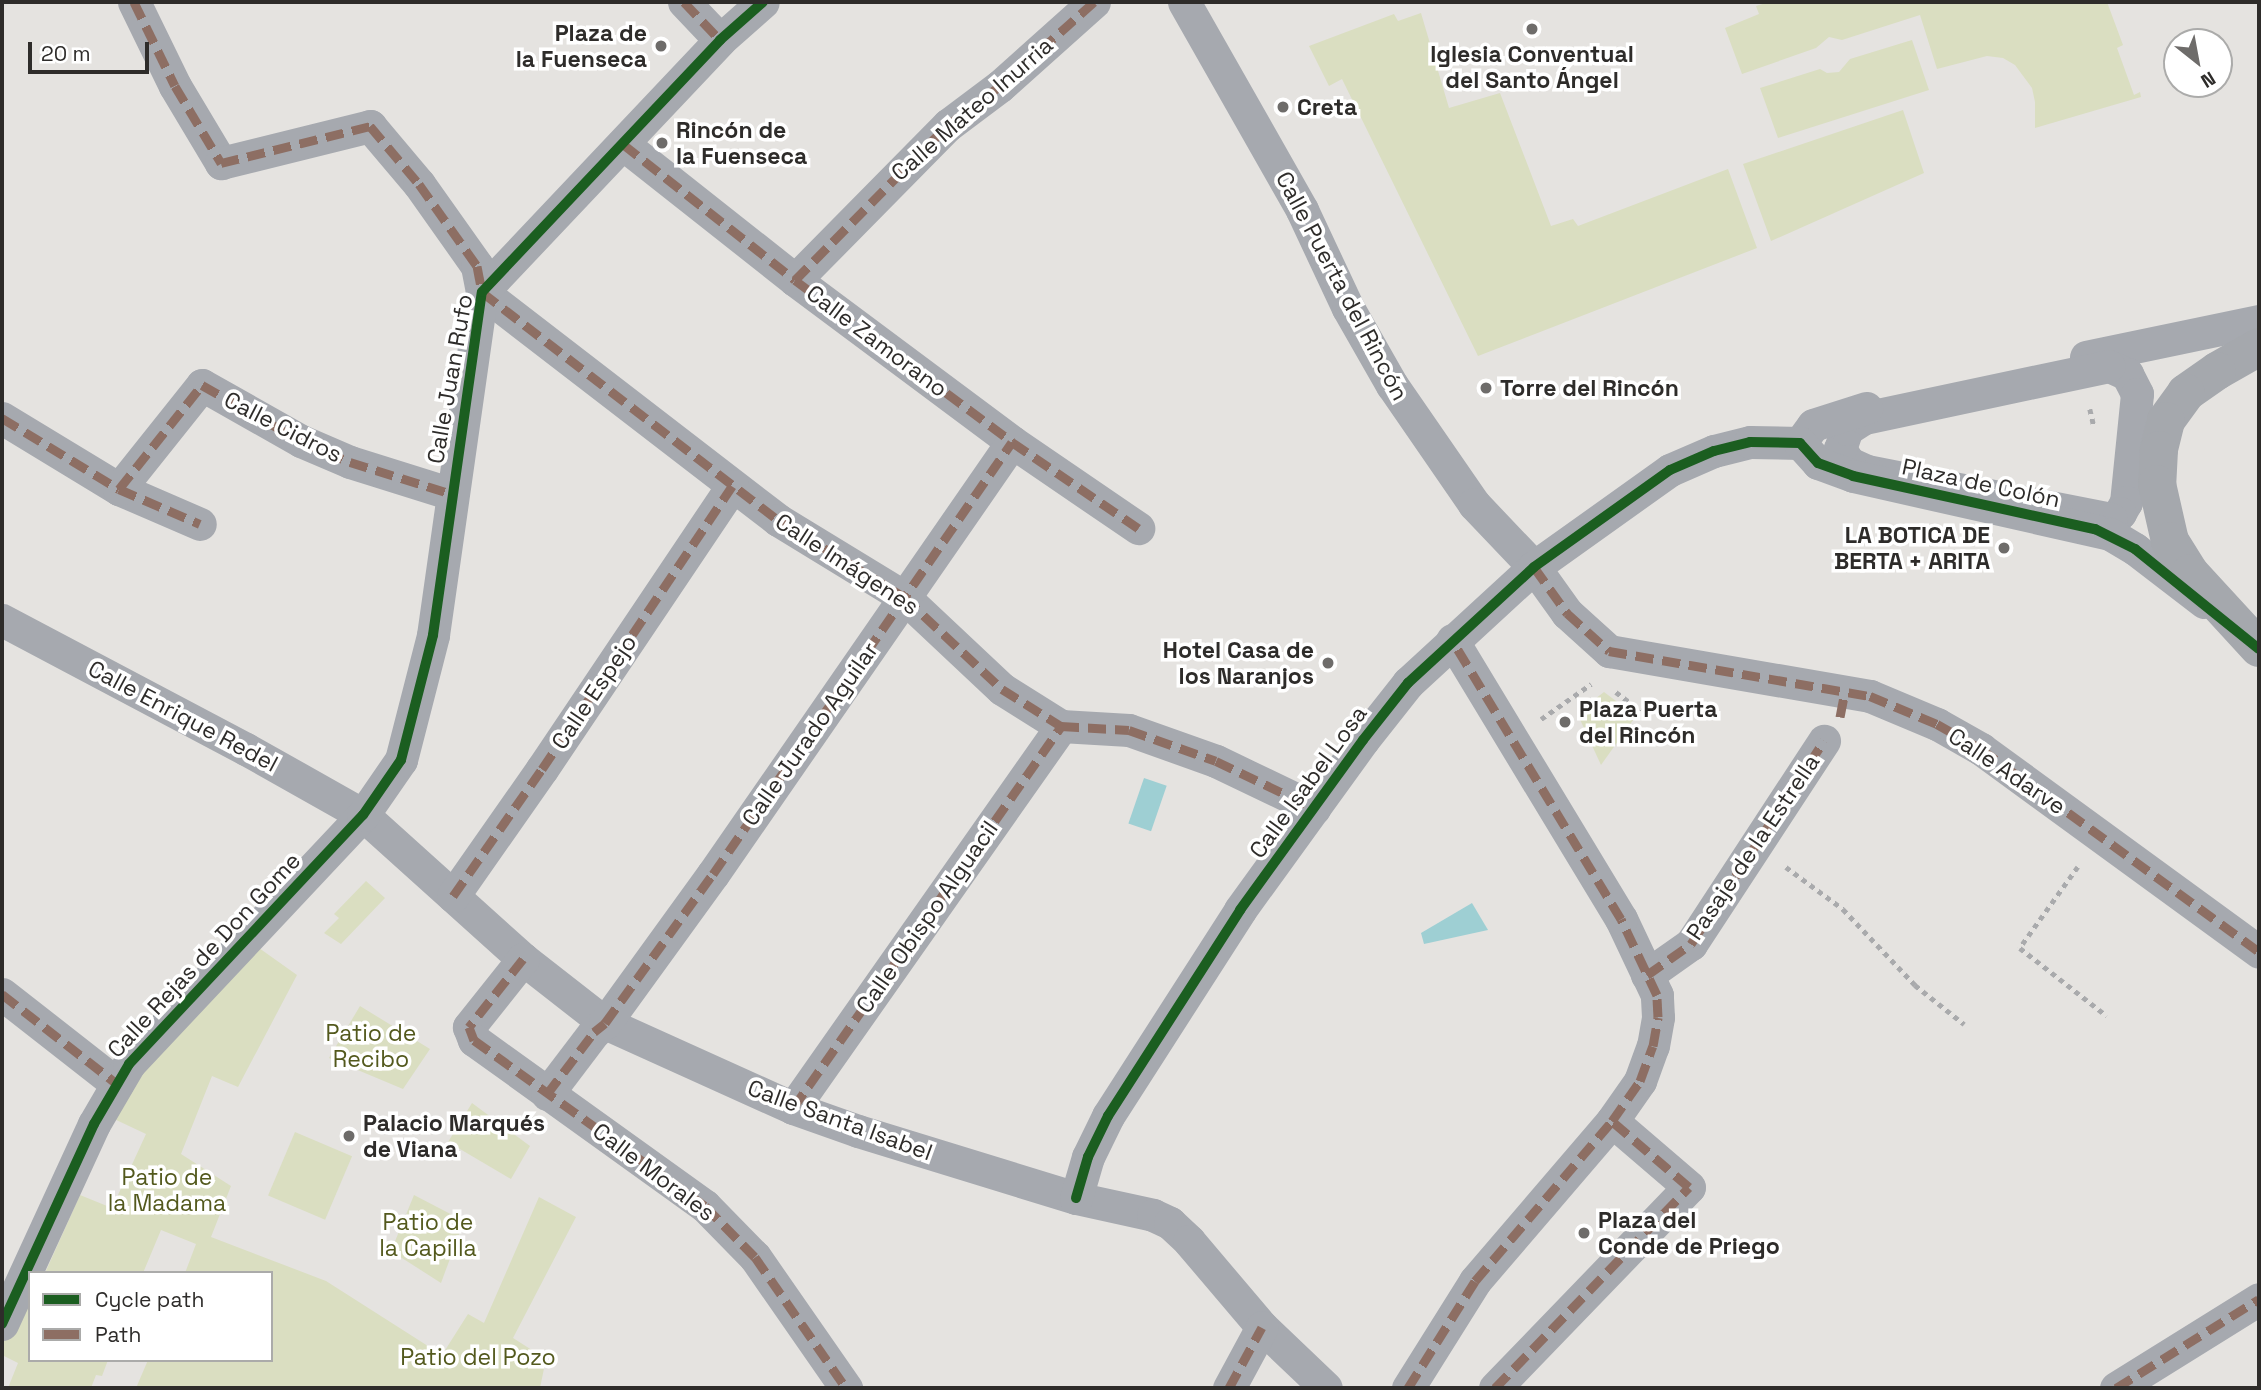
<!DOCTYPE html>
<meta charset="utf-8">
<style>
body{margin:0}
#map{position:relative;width:2261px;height:1390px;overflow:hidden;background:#e5e3e0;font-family:"Space Grotesk",sans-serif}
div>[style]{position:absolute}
.green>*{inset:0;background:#dadec1;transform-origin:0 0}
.water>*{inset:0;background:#9ecfd3;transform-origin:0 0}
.path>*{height:4.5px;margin-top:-2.25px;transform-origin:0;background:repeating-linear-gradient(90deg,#a9aaac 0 5px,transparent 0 10px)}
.street>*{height:33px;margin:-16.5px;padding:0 16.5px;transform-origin:16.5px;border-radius:16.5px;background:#a6a9af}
.secondary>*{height:38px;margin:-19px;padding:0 19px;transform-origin:19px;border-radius:19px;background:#a5a8ad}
.quiet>*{height:9px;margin-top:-4.5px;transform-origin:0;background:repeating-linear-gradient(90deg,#8d6e63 0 18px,transparent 0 27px)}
.cycleway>*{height:10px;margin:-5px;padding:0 5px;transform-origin:5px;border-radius:5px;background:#1b5e20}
.dots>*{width:19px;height:19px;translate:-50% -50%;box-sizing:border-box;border:4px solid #fff;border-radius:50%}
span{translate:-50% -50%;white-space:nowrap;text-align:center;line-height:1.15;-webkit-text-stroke:7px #fff;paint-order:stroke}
.poi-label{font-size:23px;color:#2e2c2a;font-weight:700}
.right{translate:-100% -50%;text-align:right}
.left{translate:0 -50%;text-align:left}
.street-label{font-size:23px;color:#2e2c2a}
.park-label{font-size:23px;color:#53591d}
.frame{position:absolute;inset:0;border:4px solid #2e2c2a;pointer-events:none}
.legend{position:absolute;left:28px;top:1271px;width:245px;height:91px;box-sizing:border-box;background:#fff;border:2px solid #ababaa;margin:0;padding:9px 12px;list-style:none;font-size:21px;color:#2e2c2a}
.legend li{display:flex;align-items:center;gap:14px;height:35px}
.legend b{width:35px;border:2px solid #ababaa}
.north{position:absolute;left:2163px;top:28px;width:70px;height:70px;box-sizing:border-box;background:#fff;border:2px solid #ababaa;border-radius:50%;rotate:149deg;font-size:19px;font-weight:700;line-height:28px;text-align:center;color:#2e2c2a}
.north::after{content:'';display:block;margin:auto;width:24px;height:32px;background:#6e6c6a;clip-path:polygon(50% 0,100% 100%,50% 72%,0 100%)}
.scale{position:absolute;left:28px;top:42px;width:121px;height:32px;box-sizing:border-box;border:4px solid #2e2c2a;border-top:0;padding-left:9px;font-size:21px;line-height:24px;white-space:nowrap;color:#2e2c2a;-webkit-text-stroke:5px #fff;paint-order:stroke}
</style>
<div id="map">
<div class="green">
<i style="clip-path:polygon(1769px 2px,2107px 2px,2123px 45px,2117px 48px,2134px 95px,2140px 92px,2141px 97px,2035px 128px,2035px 102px,2032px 88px,2015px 65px,2003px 58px,1987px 56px,1937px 69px,1920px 15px,1842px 40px,1829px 37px,1816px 48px,1742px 74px,1725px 28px,1759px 14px,1756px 6px)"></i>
<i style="clip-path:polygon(1421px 13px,1449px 108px,1500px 93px,1551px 226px,1573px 219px,1578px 226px,1728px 169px,1757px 248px,1478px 356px,1342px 79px,1329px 86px,1309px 46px,1394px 14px,1398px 21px)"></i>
<i style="clip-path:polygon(1912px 40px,1929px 90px,1778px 138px,1760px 88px,1820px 69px,1827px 73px,1839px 72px,1850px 59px)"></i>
<i style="clip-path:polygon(1903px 110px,1924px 173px,1771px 241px,1743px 164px)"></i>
<i style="clip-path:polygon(1604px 692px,1636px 716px,1601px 765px,1577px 713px)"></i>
<i style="clip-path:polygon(366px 881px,385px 898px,341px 944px,324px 933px,339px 918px,334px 914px)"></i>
<i style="clip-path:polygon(259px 948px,297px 975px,238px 1087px,212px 1076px,181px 1154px,231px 1186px,211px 1237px,326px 1281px,442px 1355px,468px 1314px,484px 1323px,539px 1197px,576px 1217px,513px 1338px,546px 1359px,540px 1388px,136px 1388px,148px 1360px,271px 1360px,271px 1273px,185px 1273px,196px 1244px,161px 1230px,143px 1273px,45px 1273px,80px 1195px,112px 1208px,146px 1134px,112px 1118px,134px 1084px,159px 1053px)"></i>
<i style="clip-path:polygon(360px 1006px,430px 1049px,403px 1089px,329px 1058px)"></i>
<i style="clip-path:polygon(472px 1103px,530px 1146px,511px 1179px,448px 1142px)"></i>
<i style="left:295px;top:1132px;width:62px;height:69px;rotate:23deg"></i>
<i style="clip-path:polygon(414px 1195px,464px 1221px,441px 1283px,391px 1251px)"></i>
<i style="clip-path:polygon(30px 1299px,30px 1360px,108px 1360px,102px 1376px,96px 1375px,91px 1388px,8px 1388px,18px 1363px,2px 1355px,2px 1340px)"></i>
</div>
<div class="water">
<i style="left:1144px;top:778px;width:24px;height:48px;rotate:19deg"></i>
<i style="clip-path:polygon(1472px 903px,1488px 930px,1424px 944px,1421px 933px)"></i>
</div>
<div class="path">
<i style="left:2090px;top:409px;width:18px;rotate:77deg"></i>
<i style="left:1616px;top:692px;width:31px;rotate:37deg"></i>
<i style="left:1541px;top:719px;width:61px;rotate:-35deg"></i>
<i style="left:1786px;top:867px;width:71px;rotate:36.4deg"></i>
<i style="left:1843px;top:909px;width:105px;rotate:46.5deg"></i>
<i style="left:1915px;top:985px;width:63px;rotate:38.5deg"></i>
<i style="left:2078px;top:867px;width:100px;rotate:125.6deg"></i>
<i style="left:2020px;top:948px;width:110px;rotate:38deg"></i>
</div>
<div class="street">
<i style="left:134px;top:2px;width:93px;rotate:64deg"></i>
<i style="left:175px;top:86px;width:90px;rotate:59.1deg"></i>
<i style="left:221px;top:163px;width:154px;rotate:-13.9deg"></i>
<i style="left:370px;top:126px;width:76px;rotate:49.8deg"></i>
<i style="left:419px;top:184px;width:100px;rotate:54.7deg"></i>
<i style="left:477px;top:266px;width:26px;rotate:79deg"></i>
<i style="left:482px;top:292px;width:374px;rotate:37.6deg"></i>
<i style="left:778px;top:520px;width:148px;rotate:31.4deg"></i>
<i style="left:904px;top:597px;width:134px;rotate:43.2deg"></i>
<i style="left:1002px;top:689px;width:70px;rotate:32.1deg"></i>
<i style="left:1061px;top:726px;width:68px;rotate:3.4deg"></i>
<i style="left:1129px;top:730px;width:92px;rotate:19.6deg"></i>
<i style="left:1216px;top:761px;width:109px;rotate:25.6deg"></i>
<i style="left:684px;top:2px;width:52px;rotate:46.5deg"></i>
<i style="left:1184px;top:2px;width:239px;rotate:60.4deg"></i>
<i style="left:1302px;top:210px;width:108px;rotate:64.9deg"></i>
<i style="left:1348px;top:308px;width:89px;rotate:60.3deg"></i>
<i style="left:1392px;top:385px;width:145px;rotate:55.4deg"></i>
<i style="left:1474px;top:504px;width:87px;rotate:46.4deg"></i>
<i style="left:1534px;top:567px;width:57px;rotate:54.3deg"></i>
<i style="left:1567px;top:613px;width:57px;rotate:42.1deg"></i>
<i style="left:1609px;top:651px;width:265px;rotate:9.8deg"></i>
<i style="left:1870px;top:696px;width:73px;rotate:22.7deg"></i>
<i style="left:1937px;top:724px;width:51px;rotate:29.6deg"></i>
<i style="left:1981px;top:749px;width:344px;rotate:36.1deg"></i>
<i style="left:623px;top:144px;width:219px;rotate:38.3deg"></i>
<i style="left:795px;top:280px;width:271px;rotate:36.7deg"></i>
<i style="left:1012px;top:442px;width:153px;rotate:34.3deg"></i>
<i style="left:795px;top:280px;width:218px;rotate:-45.4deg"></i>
<i style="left:948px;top:125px;width:65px;rotate:-36.9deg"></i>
<i style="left:1000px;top:86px;width:126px;rotate:-41.8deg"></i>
<i style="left:2086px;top:357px;width:177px;rotate:-11.8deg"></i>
<i style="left:2109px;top:366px;width:20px;rotate:24deg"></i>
<i style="left:2127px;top:374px;width:22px;rotate:63deg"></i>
<i style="left:2137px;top:394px;width:109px;rotate:95.8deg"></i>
<i style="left:2126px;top:502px;width:13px;rotate:119deg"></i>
<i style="left:2120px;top:513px;width:11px;rotate:146deg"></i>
<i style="left:2111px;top:519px;width:249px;rotate:-168.9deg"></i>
<i style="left:1867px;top:471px;width:20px;rotate:-156deg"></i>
<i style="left:1849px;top:463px;width:17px;rotate:-123deg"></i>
<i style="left:1840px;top:449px;width:21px;rotate:-71deg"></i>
<i style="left:1847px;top:429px;width:20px;rotate:-33deg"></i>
<i style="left:1864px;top:418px;width:250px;rotate:-12deg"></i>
<i style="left:2px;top:418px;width:137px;rotate:31.3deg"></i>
<i style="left:119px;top:489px;width:88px;rotate:23.4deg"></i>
<i style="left:1800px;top:443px;width:22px;rotate:-54deg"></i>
<i style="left:1813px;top:425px;width:56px;rotate:-17.8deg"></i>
<i style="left:119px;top:489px;width:133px;rotate:-51.4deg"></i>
<i style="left:202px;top:385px;width:114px;rotate:29.5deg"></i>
<i style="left:301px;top:441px;width:53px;rotate:23.2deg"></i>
<i style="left:350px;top:462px;width:107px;rotate:17.4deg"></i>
<i style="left:2px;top:620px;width:276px;rotate:27.9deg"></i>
<i style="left:246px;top:749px;width:134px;rotate:29.4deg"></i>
<i style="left:363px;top:815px;width:215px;rotate:42deg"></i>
<i style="left:523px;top:959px;width:104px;rotate:38deg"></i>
<i style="left:605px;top:1023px;width:206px;rotate:24.3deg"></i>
<i style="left:793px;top:1108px;width:69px;rotate:19.5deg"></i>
<i style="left:858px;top:1131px;width:228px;rotate:17.1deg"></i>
<i style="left:1076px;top:1198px;width:79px;rotate:12.4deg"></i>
<i style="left:1153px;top:1215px;width:19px;rotate:25deg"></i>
<i style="left:1170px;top:1223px;width:26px;rotate:43deg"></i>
<i style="left:1189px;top:1241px;width:113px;rotate:49.7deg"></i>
<i style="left:1262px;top:1327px;width:88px;rotate:43.6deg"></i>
<i style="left:453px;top:896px;width:155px;rotate:-55deg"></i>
<i style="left:542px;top:769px;width:341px;rotate:-56.1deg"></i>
<i style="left:523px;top:959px;width:87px;rotate:128.5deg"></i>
<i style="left:469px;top:1027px;width:14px;rotate:69deg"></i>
<i style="left:474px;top:1040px;width:284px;rotate:35.7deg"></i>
<i style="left:705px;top:1206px;width:71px;rotate:45.6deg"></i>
<i style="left:755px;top:1257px;width:160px;rotate:55.2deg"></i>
<i style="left:1647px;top:975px;width:54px;rotate:-35.2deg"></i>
<i style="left:1691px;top:944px;width:243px;rotate:-56.8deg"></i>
<i style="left:2px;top:994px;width:146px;rotate:38deg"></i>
<i style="left:547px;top:1094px;width:78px;rotate:-52.8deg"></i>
<i style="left:594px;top:1032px;width:14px;rotate:-39deg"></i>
<i style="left:605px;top:1023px;width:184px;rotate:-54.1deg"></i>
<i style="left:713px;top:874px;width:525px;rotate:-55.31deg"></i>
<i style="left:793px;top:1108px;width:467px;rotate:-54.9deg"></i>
<i style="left:1076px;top:1198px;width:43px;rotate:-73.7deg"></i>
<i style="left:1088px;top:1157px;width:46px;rotate:-64deg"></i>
<i style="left:1108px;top:1116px;width:245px;rotate:-57.3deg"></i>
<i style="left:1240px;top:910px;width:210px;rotate:-54.1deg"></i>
<i style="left:1363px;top:740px;width:73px;rotate:-51.7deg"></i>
<i style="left:1408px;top:683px;width:171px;rotate:-42.6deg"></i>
<i style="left:1534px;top:567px;width:167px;rotate:-35.5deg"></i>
<i style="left:1670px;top:470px;width:48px;rotate:-23.4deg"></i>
<i style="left:1714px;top:451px;width:37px;rotate:-14deg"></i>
<i style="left:1750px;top:442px;width:50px;rotate:1.1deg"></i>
<i style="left:1800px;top:443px;width:27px;rotate:48deg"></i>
<i style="left:1818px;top:463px;width:37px;rotate:20deg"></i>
<i style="left:1853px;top:476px;width:263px;rotate:12.7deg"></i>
<i style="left:2110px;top:534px;width:29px;rotate:31deg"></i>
<i style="left:2135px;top:549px;width:87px;rotate:37.5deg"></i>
<i style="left:2px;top:1324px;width:220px;rotate:-65.3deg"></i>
<i style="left:94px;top:1124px;width:69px;rotate:-59.7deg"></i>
<i style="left:129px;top:1064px;width:342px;rotate:-46.8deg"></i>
<i style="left:363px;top:815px;width:67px;rotate:-55.4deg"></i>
<i style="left:401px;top:760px;width:129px;rotate:-75.6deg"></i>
<i style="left:433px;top:635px;width:346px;rotate:-81.9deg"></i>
<i style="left:482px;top:292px;width:347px;rotate:-46.6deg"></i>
<i style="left:720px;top:40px;width:57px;rotate:-41.5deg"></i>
<i style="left:1229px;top:1388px;width:69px;rotate:-61.6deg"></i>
<i style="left:1408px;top:1388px;width:126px;rotate:-57.9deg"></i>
<i style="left:1475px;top:1281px;width:211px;rotate:-49.4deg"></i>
<i style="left:1612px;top:1121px;width:49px;rotate:-55deg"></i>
<i style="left:1640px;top:1081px;width:37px;rotate:-70deg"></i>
<i style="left:1653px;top:1046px;width:29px;rotate:-80deg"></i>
<i style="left:1658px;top:1017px;width:22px;rotate:-93deg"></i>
<i style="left:1657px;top:995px;width:84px;rotate:-115.3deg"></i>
<i style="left:1621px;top:919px;width:326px;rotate:-121.2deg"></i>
<i style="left:1495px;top:1388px;width:279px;rotate:-46deg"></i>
<i style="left:1689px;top:1187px;width:101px;rotate:-139.4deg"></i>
<i style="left:2116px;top:1388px;width:168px;rotate:-31.9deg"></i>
</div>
<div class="secondary">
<i style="left:2259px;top:347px;width:48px;rotate:150.3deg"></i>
<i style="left:2217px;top:371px;width:38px;rotate:145deg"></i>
<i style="left:2186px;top:393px;width:34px;rotate:126deg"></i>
<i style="left:2166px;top:421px;width:30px;rotate:104deg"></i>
<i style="left:2159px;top:450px;width:34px;rotate:93deg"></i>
<i style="left:2157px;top:484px;width:58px;rotate:77.2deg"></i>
<i style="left:2170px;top:541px;width:38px;rotate:58deg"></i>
<i style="left:2190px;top:573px;width:102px;rotate:47.4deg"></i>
</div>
<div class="quiet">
<i style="left:134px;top:2px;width:93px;rotate:64deg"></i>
<i style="left:175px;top:86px;width:90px;rotate:59.1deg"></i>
<i style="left:221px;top:163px;width:154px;rotate:-13.9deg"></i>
<i style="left:370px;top:126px;width:76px;rotate:49.8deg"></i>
<i style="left:419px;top:184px;width:100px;rotate:54.7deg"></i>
<i style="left:477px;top:266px;width:26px;rotate:79deg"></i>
<i style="left:482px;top:292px;width:374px;rotate:37.6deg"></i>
<i style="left:778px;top:520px;width:148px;rotate:31.4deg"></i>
<i style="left:904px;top:597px;width:134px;rotate:43.2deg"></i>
<i style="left:1002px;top:689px;width:70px;rotate:32.1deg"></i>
<i style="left:1061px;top:726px;width:68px;rotate:3.4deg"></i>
<i style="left:1129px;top:730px;width:92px;rotate:19.6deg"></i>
<i style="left:1216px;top:761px;width:109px;rotate:25.6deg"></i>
<i style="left:684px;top:2px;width:52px;rotate:46.5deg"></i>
<i style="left:623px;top:144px;width:219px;rotate:38.3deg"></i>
<i style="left:795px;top:280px;width:271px;rotate:36.7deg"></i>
<i style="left:1012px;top:442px;width:153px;rotate:34.3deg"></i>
<i style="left:795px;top:280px;width:218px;rotate:-45.4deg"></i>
<i style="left:948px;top:125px;width:65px;rotate:-36.9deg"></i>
<i style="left:1000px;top:86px;width:126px;rotate:-41.8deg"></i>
<i style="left:2px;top:418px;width:137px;rotate:31.3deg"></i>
<i style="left:119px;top:489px;width:88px;rotate:23.4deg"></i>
<i style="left:119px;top:489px;width:133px;rotate:-51.4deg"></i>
<i style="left:202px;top:385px;width:114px;rotate:29.5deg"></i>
<i style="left:301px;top:441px;width:53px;rotate:23.2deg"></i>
<i style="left:350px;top:462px;width:107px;rotate:17.4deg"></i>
<i style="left:1534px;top:567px;width:57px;rotate:54.3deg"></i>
<i style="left:1567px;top:613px;width:57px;rotate:42.1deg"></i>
<i style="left:1609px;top:651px;width:265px;rotate:9.8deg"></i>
<i style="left:1870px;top:696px;width:73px;rotate:22.7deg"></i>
<i style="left:1937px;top:724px;width:51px;rotate:29.6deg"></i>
<i style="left:1981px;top:749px;width:344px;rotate:36.1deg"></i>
<i style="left:1840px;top:717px;width:25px;rotate:-79deg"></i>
<i style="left:453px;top:896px;width:155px;rotate:-55deg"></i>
<i style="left:542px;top:769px;width:341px;rotate:-56.1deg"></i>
<i style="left:523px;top:959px;width:87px;rotate:128.5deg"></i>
<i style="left:469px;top:1027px;width:14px;rotate:69deg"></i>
<i style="left:474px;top:1040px;width:284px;rotate:35.7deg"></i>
<i style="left:705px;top:1206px;width:71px;rotate:45.6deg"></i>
<i style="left:755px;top:1257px;width:160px;rotate:55.2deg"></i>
<i style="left:1647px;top:975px;width:54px;rotate:-35.2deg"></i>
<i style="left:1691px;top:944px;width:243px;rotate:-56.8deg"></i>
<i style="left:2px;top:994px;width:146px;rotate:38deg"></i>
<i style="left:547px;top:1094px;width:78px;rotate:-52.8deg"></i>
<i style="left:594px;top:1032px;width:14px;rotate:-39deg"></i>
<i style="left:605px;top:1023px;width:184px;rotate:-54.1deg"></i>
<i style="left:713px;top:874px;width:525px;rotate:-55.31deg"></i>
<i style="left:793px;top:1108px;width:467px;rotate:-54.9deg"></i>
<i style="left:1229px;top:1388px;width:69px;rotate:-61.6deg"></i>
<i style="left:1408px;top:1388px;width:126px;rotate:-57.9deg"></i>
<i style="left:1475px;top:1281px;width:211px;rotate:-49.4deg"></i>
<i style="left:1612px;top:1121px;width:49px;rotate:-55deg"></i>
<i style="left:1640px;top:1081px;width:37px;rotate:-70deg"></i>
<i style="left:1653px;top:1046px;width:29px;rotate:-80deg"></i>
<i style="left:1658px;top:1017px;width:22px;rotate:-93deg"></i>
<i style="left:1657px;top:995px;width:84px;rotate:-115.3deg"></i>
<i style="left:1621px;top:919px;width:326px;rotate:-121.2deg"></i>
<i style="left:1495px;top:1388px;width:279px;rotate:-46deg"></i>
<i style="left:1689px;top:1187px;width:101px;rotate:-139.4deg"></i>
<i style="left:2116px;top:1388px;width:168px;rotate:-31.9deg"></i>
</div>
<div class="cycleway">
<i style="left:1076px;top:1198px;width:43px;rotate:-73.7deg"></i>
<i style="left:1088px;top:1157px;width:46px;rotate:-64deg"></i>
<i style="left:1108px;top:1116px;width:245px;rotate:-57.3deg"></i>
<i style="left:1240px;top:910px;width:210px;rotate:-54.1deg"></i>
<i style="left:1363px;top:740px;width:73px;rotate:-51.7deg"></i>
<i style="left:1408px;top:683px;width:171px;rotate:-42.6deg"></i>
<i style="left:1534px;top:567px;width:167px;rotate:-35.5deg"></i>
<i style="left:1670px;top:470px;width:48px;rotate:-23.4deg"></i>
<i style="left:1714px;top:451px;width:37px;rotate:-14deg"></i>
<i style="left:1750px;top:442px;width:50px;rotate:1.1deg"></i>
<i style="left:1800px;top:443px;width:27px;rotate:48deg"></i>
<i style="left:1818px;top:463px;width:37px;rotate:20deg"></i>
<i style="left:1853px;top:476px;width:248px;rotate:12.4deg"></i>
<i style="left:2095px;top:529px;width:45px;rotate:26.6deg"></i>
<i style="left:2135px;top:549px;width:159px;rotate:38.9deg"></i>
<i style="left:2px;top:1324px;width:220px;rotate:-65.3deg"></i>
<i style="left:94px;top:1124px;width:69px;rotate:-59.7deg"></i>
<i style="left:129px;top:1064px;width:342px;rotate:-46.8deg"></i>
<i style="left:363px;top:815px;width:67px;rotate:-55.4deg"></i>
<i style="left:401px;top:760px;width:129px;rotate:-75.6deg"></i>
<i style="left:433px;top:635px;width:346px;rotate:-81.9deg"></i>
<i style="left:482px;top:292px;width:347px;rotate:-46.6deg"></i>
<i style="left:720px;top:40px;width:57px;rotate:-41.5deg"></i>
</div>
<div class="dots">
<i style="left:1532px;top:29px;background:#6e6c6a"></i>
<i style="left:661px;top:46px;background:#6e6c6a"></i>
<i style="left:1283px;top:107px;background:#6e6c6a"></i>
<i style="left:662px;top:143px;background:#6e6c6a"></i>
<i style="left:1486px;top:388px;background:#6e6c6a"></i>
<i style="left:2004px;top:548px;background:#6e6c6a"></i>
<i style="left:1328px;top:663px;background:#6e6c6a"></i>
<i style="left:1565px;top:722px;background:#6e6c6a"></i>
<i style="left:349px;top:1136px;background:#6e6c6a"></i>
<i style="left:1584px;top:1233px;background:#6e6c6a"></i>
</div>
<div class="poi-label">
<span class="right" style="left:647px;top:46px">Plaza de<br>la Fuenseca</span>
<span style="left:1532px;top:67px">Iglesia Conventual<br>del Santo Ángel</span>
<span class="left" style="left:1297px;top:107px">Creta</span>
<span class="left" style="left:676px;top:143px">Rincón de<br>la Fuenseca</span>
<span class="left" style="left:1500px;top:388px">Torre del Rincón</span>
<span class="right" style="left:1990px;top:548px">LA BOTICA DE<br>BERTA + ARITA</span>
<span class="right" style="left:1314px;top:663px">Hotel Casa de<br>los Naranjos</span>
<span class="left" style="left:1579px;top:722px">Plaza Puerta<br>del Rincón</span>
<span class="left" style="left:363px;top:1136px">Palacio Marqués<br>de Viana</span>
<span class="left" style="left:1598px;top:1233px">Plaza del<br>Conde de Priego</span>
</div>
<div class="street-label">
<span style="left:972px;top:109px;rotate:-41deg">Calle Mateo Inurria</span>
<span style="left:1342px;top:286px;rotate:62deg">Calle Puerta del Rincón</span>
<span style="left:877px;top:341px;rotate:37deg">Calle Zamorano</span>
<span style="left:450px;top:379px;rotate:-80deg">Calle Juan Rufo</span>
<span style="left:283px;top:427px;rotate:27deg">Calle Cidros</span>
<span style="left:1981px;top:483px;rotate:12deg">Plaza de Colón</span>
<span style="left:847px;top:564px;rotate:33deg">Calle Imágenes</span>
<span style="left:594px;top:692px;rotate:-56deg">Calle Espejo</span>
<span style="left:183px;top:716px;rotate:28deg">Calle Enrique Redel</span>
<span style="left:810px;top:734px;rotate:-55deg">Calle Jurado Aguilar</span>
<span style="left:2007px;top:771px;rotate:34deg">Calle Adarve</span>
<span style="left:1308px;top:782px;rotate:-54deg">Calle Isabel Losa</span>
<span style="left:1753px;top:847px;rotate:-56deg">Pasaje de la Estrella</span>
<span style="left:927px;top:917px;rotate:-55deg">Calle Obispo Alguacil</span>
<span style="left:204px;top:955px;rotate:-47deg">Calle Rejas de Don Gome</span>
<span style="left:840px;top:1120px;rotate:20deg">Calle Santa Isabel</span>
<span style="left:654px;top:1172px;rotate:37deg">Calle Morales</span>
</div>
<div class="park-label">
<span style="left:371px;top:1046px">Patio de<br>Recibo</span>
<span style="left:167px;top:1190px">Patio de<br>la Madama</span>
<span style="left:428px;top:1235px">Patio de<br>la Capilla</span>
<span style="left:478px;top:1357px">Patio del Pozo</span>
</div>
<div class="frame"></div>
<ul class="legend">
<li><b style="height:9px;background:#1b5e20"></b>Cycle path</li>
<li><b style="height:9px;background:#8d6e63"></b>Path</li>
</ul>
<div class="north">N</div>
<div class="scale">20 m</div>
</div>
